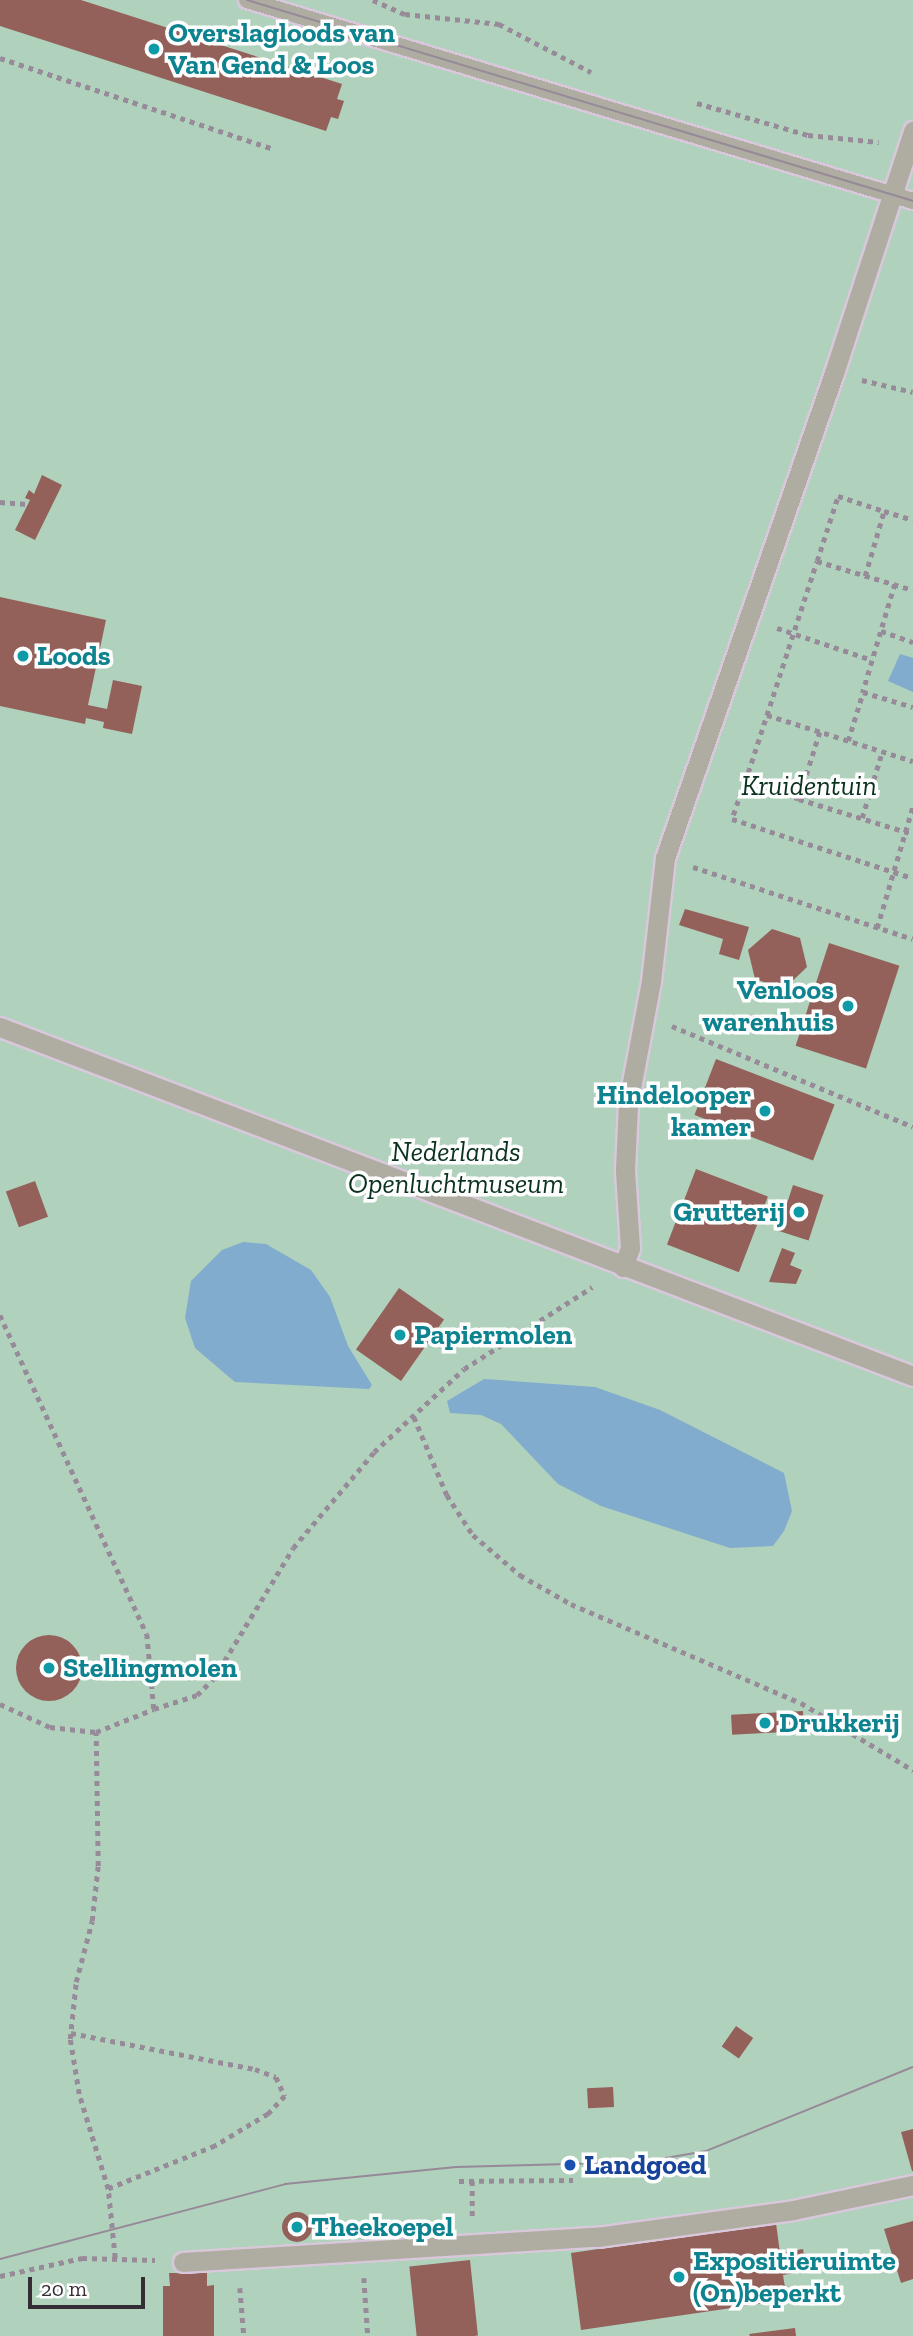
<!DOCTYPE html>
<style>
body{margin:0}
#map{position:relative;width:913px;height:2336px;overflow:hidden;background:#fdeaff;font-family:"Zilla Slab",serif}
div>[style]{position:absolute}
.green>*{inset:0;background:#b0d1bc;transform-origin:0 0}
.water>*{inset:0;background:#81acce}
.building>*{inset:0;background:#93605a;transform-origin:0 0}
.round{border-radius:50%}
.path>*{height:4.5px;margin-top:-2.25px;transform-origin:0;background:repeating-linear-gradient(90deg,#988b99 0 5px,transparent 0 10px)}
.roads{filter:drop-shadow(2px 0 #d9c8db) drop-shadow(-2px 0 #d9c8db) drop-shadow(0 2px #d9c8db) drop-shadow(0 -2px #d9c8db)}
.service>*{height:16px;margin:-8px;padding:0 8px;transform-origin:8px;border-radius:8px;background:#afaca1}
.pedestrian>*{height:19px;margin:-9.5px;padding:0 9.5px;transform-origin:9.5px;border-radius:9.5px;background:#afaca1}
.tram>*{height:2px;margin:-1px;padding:0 1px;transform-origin:1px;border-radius:1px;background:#968998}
.dots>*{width:19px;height:19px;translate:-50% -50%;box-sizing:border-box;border:4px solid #fefefe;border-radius:50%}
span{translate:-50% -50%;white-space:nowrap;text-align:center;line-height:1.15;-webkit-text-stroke:7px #fefefe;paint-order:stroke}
.culture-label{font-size:28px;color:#0d838f;font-weight:700}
.left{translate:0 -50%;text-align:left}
.right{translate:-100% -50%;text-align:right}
.park-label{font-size:28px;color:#0a331f;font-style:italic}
.transit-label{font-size:28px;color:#164399;font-weight:700}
.scale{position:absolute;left:28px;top:2277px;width:117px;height:32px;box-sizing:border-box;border:4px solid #342d35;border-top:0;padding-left:9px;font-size:21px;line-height:24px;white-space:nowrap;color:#342d35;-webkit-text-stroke:5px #fefefe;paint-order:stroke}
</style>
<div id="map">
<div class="green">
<i style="left:0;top:0;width:913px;height:2336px"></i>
</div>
<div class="water">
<i style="clip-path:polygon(900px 654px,913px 658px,913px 692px,888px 681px)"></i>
<i style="clip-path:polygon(243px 1242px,266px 1244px,311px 1270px,330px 1297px,348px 1346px,372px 1385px,369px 1389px,235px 1382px,195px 1348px,185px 1318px,191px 1281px,222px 1250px)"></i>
<i style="clip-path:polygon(484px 1379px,595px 1387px,660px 1410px,784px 1473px,792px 1511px,784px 1531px,773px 1546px,730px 1548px,601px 1506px,558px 1484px,501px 1424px,481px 1415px,450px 1413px,447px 1401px)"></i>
</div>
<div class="building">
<i style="clip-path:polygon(0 0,81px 0,342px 84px,337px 99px,344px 101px,338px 119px,331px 117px,326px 131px,0 26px)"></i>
<i style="clip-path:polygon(42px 475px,62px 485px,35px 540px,15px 530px,30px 500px,25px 498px,29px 490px,34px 494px)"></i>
<i style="clip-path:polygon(0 597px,106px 620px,88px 705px,107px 709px,113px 680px,142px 686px,132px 734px,103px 728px,104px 722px,86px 718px,85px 724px,0 706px)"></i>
<i style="clip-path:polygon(685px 909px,749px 927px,739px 960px,719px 954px,723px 939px,679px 925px)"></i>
<i style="clip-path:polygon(772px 929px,800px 938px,807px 967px,784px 989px,755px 979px,748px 950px)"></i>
<i style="left:829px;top:943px;width:74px;height:108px;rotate:18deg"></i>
<i style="left:716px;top:1059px;width:127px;height:60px;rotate:21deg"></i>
<i style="left:696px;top:1169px;width:77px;height:81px;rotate:21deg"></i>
<i style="left:35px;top:1181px;width:38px;height:31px;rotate:70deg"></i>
<i style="left:793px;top:1185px;width:32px;height:48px;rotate:18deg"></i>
<i style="clip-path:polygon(782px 1248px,795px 1253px,790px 1265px,802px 1270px,796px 1284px,769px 1282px)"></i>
<i style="left:399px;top:1288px;width:55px;height:75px;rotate:35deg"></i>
<i class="round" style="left:16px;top:1635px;width:66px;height:66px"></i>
<i style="left:803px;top:1711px;width:20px;height:72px;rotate:87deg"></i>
<i style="left:736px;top:2026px;width:21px;height:25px;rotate:35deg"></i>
<i style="left:613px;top:2087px;width:20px;height:26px;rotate:87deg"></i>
<i style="clip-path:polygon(913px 2129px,913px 2171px,912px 2171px,901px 2132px)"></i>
<i class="round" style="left:282px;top:2212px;width:30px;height:30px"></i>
<i style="clip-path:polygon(913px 2221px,913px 2279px,901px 2283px,884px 2229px)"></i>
<i style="clip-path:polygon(776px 2223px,780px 2253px,803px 2249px,807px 2271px,783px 2275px,787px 2300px,581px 2330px,571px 2253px)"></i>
<i style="left:470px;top:2260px;width:76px;height:61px;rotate:84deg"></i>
<i style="clip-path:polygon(169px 2273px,207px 2273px,207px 2286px,214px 2285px,214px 2336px,163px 2336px,163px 2286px,170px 2286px)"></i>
<i style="clip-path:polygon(795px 2328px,796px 2336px,750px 2336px,749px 2334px)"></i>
</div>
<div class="path">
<i style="left:373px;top:0;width:35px;rotate:24deg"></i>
<i style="left:405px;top:14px;width:95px;rotate:6.1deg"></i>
<i style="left:499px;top:24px;width:104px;rotate:27.6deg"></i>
<i style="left:0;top:58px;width:289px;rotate:18.4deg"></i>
<i style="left:697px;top:103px;width:116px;rotate:16.1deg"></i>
<i style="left:808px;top:135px;width:71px;rotate:5.6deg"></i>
<i style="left:862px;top:380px;width:52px;rotate:13.2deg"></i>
<i style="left:0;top:502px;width:27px;rotate:4deg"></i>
<i style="left:817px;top:561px;width:68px;rotate:-72.1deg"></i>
<i style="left:838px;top:496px;width:48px;rotate:18.1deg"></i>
<i style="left:865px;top:576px;width:68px;rotate:-73.7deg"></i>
<i style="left:884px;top:511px;width:30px;rotate:17deg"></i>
<i style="left:895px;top:584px;width:113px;rotate:106.5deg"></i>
<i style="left:863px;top:692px;width:52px;rotate:16.7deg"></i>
<i style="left:777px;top:628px;width:100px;rotate:18.6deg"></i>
<i style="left:881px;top:631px;width:34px;rotate:19deg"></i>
<i style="left:767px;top:715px;width:153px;rotate:17.5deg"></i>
<i style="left:820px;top:732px;width:70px;rotate:107.4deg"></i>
<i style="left:799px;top:799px;width:119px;rotate:17.1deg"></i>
<i style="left:848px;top:741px;width:51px;rotate:-73deg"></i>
<i style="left:745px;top:782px;width:39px;rotate:109deg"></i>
<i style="left:732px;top:819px;width:190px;rotate:18.1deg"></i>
<i style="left:799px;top:799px;width:57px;rotate:-162.5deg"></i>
<i style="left:745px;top:782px;width:232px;rotate:-72deg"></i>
<i style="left:817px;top:561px;width:100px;rotate:16.8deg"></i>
<i style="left:862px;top:818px;width:69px;rotate:-73.1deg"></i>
<i style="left:693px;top:867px;width:231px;rotate:18.1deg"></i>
<i style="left:877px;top:928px;width:127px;rotate:-73.6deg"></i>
<i style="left:672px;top:1026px;width:261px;rotate:22.7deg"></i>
<i style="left:0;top:1315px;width:351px;rotate:65.3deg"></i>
<i style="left:147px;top:1634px;width:75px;rotate:84.7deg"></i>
<i style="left:154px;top:1709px;width:45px;rotate:-18deg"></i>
<i style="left:197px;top:1695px;width:24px;rotate:-45deg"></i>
<i style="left:214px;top:1678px;width:152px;rotate:-58.7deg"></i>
<i style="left:293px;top:1548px;width:126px;rotate:-49.8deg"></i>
<i style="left:374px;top:1452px;width:122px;rotate:-42.7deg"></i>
<i style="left:464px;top:1369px;width:152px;rotate:-32.6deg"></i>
<i style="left:414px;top:1417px;width:85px;rotate:67.1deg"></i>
<i style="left:447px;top:1495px;width:48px;rotate:57deg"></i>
<i style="left:473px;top:1535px;width:62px;rotate:40.4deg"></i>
<i style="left:520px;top:1575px;width:59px;rotate:29.6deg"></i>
<i style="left:571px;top:1604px;width:250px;rotate:23.3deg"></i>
<i style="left:801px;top:1703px;width:131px;rotate:30.9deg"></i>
<i style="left:0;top:1704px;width:55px;rotate:24.7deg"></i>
<i style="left:50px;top:1727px;width:46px;rotate:6.2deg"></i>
<i style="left:71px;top:2033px;width:187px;rotate:11.1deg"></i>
<i style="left:255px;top:2069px;width:22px;rotate:21deg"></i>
<i style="left:276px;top:2077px;width:21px;rotate:65deg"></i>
<i style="left:285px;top:2096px;width:25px;rotate:133deg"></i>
<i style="left:268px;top:2114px;width:62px;rotate:148.9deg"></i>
<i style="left:215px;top:2146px;width:115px;rotate:158.1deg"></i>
<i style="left:459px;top:2181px;width:114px;rotate:-0.5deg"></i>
<i style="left:472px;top:2216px;width:35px;rotate:-90deg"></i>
<i style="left:115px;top:2258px;width:69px;rotate:-95.8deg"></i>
<i style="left:108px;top:2189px;width:99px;rotate:-107deg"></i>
<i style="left:79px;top:2094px;width:56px;rotate:-99.3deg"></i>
<i style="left:70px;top:2039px;width:57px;rotate:-84deg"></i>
<i style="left:76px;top:1982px;width:63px;rotate:-75.3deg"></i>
<i style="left:92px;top:1921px;width:55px;rotate:-83.8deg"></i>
<i style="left:98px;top:1866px;width:134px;rotate:-90.9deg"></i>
<i style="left:96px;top:1732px;width:62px;rotate:-21.6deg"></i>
<i style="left:0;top:2276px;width:84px;rotate:-12.4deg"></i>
<i style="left:82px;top:2258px;width:73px;rotate:1.6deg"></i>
<i style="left:364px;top:2278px;width:58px;rotate:86.1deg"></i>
<i style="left:240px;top:2288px;width:48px;rotate:85.2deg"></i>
</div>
<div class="roads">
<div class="service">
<i style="left:247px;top:0;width:696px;rotate:16.79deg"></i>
</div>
<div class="pedestrian">
<i style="left:0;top:1027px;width:977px;rotate:20.92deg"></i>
<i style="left:623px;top:1267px;width:20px;rotate:-70deg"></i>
<i style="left:630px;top:1248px;width:78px;rotate:-93.7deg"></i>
<i style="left:625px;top:1170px;width:66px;rotate:-87.4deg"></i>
<i style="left:628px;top:1104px;width:125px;rotate:-79.4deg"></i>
<i style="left:651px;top:981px;width:124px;rotate:-83.5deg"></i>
<i style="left:665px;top:858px;width:514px;rotate:-70.79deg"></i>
<i style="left:834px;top:373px;width:255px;rotate:-71.9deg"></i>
<i style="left:183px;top:2262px;width:415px;rotate:-3.5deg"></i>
<i style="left:597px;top:2237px;width:198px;rotate:-7.8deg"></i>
<i style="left:793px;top:2210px;width:123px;rotate:-11.8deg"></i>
</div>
</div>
<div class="tram">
<i style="left:247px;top:0;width:696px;rotate:16.79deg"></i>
<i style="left:0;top:2259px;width:295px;rotate:-14.7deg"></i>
<i style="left:285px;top:2184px;width:172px;rotate:-5.7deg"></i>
<i style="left:456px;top:2167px;width:187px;rotate:-1.5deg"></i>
<i style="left:643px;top:2162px;width:64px;rotate:-9.9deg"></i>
<i style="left:706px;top:2151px;width:223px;rotate:-22.1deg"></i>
</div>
<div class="dots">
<i style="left:154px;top:49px;background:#0f9aa8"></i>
<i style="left:23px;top:656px;background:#0f9aa8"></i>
<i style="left:848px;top:1006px;background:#0f9aa8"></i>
<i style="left:765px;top:1111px;background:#0f9aa8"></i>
<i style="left:799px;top:1212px;background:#0f9aa8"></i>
<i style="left:400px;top:1335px;background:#0f9aa8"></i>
<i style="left:49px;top:1668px;background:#0f9aa8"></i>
<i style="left:765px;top:1723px;background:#0f9aa8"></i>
<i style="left:570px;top:2165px;background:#1a4fb4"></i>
<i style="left:297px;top:2227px;background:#0f9aa8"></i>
<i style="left:679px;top:2277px;background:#0f9aa8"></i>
</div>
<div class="culture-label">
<span class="left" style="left:168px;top:49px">Overslagloods van<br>Van Gend &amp; Loos</span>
<span class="left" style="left:37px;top:656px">Loods</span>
<span class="right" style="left:834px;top:1006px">Venloos<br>warenhuis</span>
<span class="right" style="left:751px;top:1111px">Hindelooper<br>kamer</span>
<span class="right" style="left:785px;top:1212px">Grutterij</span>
<span class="left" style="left:414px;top:1335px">Papiermolen</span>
<span class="left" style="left:63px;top:1668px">Stellingmolen</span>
<span class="left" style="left:779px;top:1723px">Drukkerij</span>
<span class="left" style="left:311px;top:2227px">Theekoepel</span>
<span class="left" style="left:693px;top:2277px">Expositieruimte<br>(On)beperkt</span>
</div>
<div class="park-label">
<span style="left:809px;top:786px">Kruidentuin</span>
<span style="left:456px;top:1168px">Nederlands<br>Openluchtmuseum</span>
</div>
<div class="transit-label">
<span class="left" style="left:584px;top:2165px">Landgoed</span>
</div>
<div class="scale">20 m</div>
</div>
